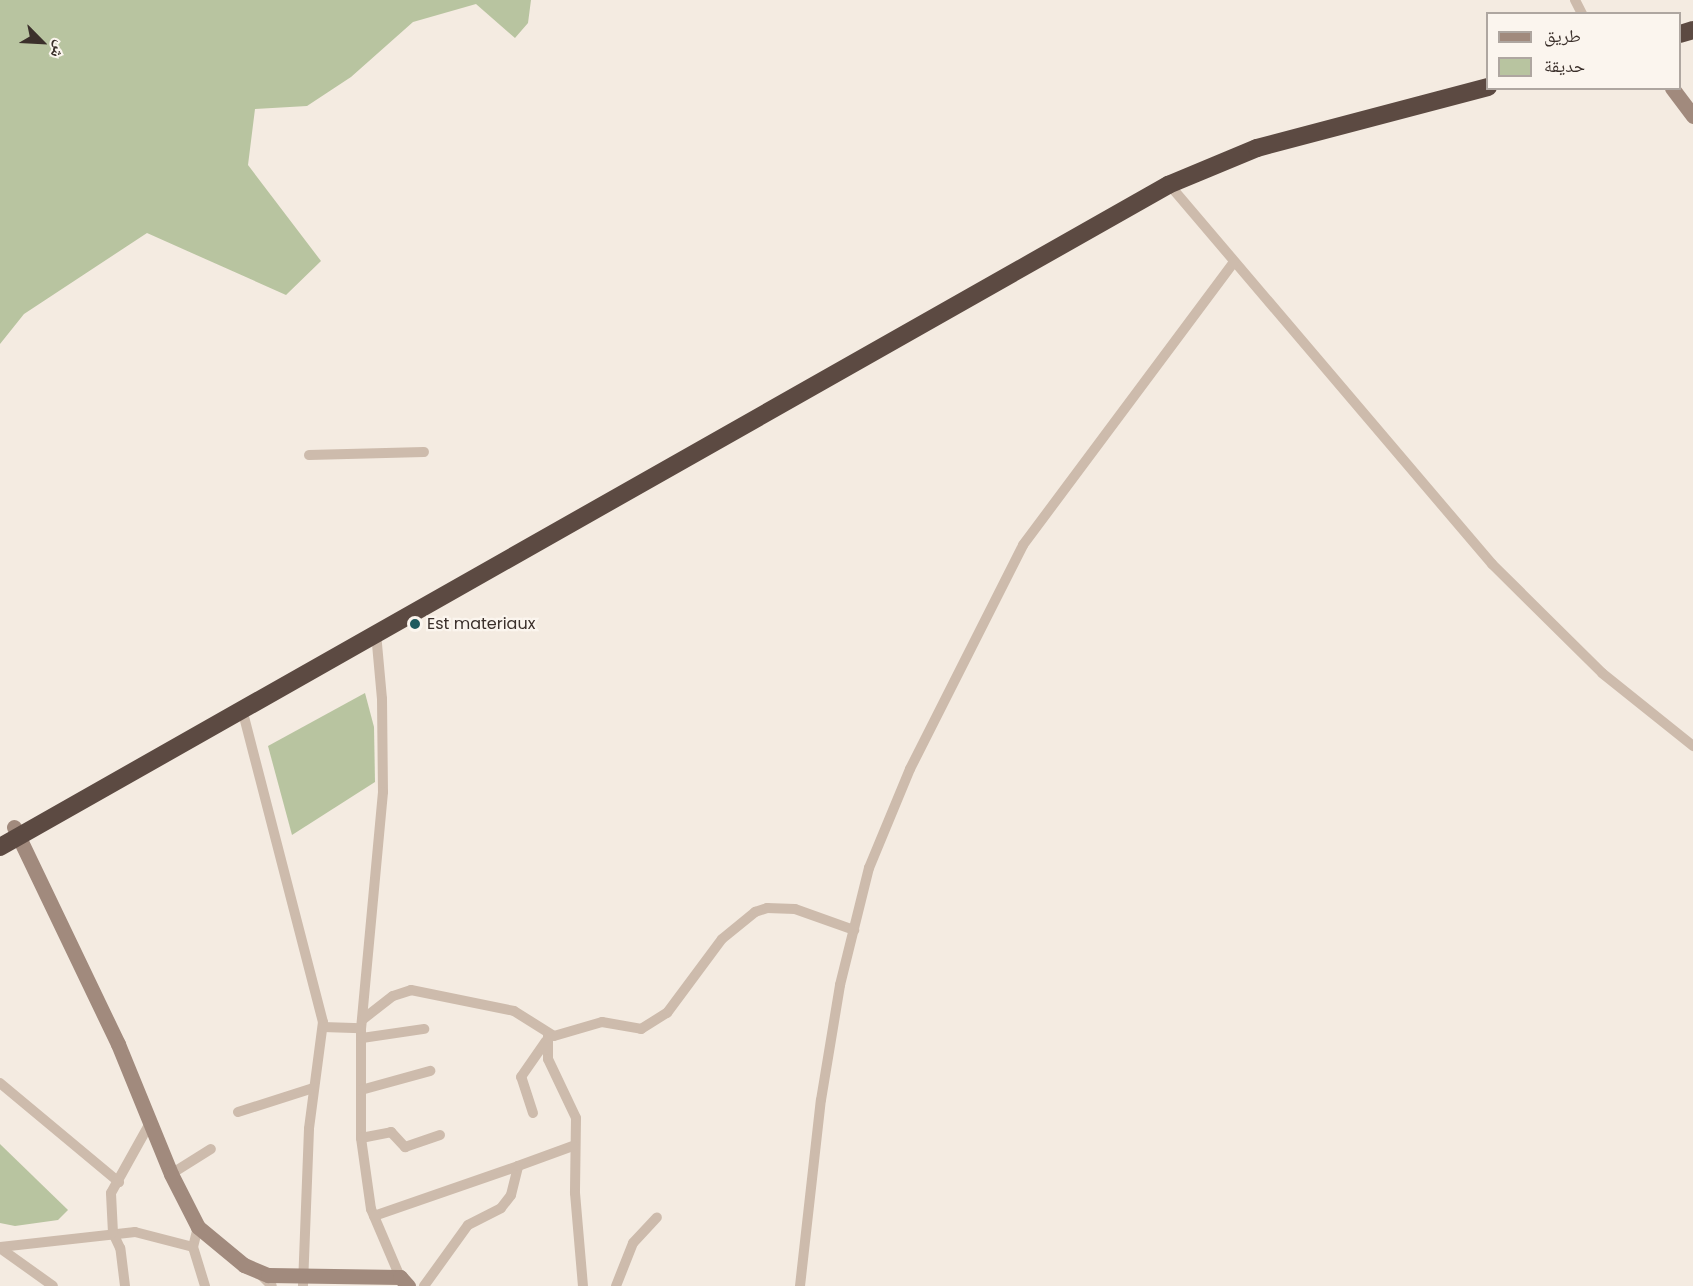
<!DOCTYPE html>
<meta charset="utf-8">
<style>
body{margin:0}
#map{position:relative;width:1693px;height:1286px;overflow:hidden;background:#f4ebe1;font-family:Poppins,"Noto Naskh Arabic",sans-serif}
div>[style]{position:absolute}
.green>*{inset:0;background:#b8c4a0}
.street>*{height:10px;margin:-5px;padding:0 5px;transform-origin:5px;border-radius:5px;background:#cdbbac}
.secondary>*{height:15px;margin:-7.5px;padding:0 7.5px;transform-origin:7.5px;border-radius:7.5px;background:#a18a7d}
.highway>*{height:18px;margin:-9px;padding:0 9px;transform-origin:9px;border-radius:9px;background:#5c4a42}
.dots>*{width:16px;height:16px;translate:-50% -50%;box-sizing:border-box;border:3px solid #fbf5ee;border-radius:50%}
span{translate:-50% -50%;white-space:nowrap;text-align:center;line-height:1.15;-webkit-text-stroke:4.5px #fbf5ee;paint-order:stroke}
.poi-label{font-size:16px;color:#3b302b}
.left{translate:0 -50%;text-align:left}
.legend{position:absolute;left:1486px;top:12px;width:195px;height:78px;box-sizing:border-box;background:#fbf5ee;border:2px solid #aea6a0;margin:0;padding:8px 10px;list-style:none;font-size:18px;color:#3b302b}
.legend li{display:flex;align-items:center;gap:12px;height:30px}
.legend b{width:30px;border:2px solid #aea6a0}
.north{position:absolute;left:12px;top:12px;width:60px;height:60px;-webkit-text-stroke:4px #fbf5ee;paint-order:stroke;rotate:114deg;font-size:16px;font-weight:700;line-height:24px;text-align:center;color:#3b302b}
.north::after{content:'';display:block;margin:auto;width:21px;height:27px;background:#3b302b;clip-path:polygon(50% 0,100% 100%,50% 72%,0 100%)}
</style>
<div id="map">
<div class="green">
<i style="clip-path:polygon(0 0,531px 0,528px 23px,515px 38px,476px 4px,413px 22px,351px 77px,307px 106px,255px 109px,248px 165px,321px 261px,286px 295px,147px 233px,24px 314px,0 344px)"></i>
<i style="clip-path:polygon(365px 693px,374px 727px,375px 782px,292px 835px,268px 746px)"></i>
<i style="clip-path:polygon(0 1144px,68px 1210px,58px 1220px,15px 1226px,0 1223px)"></i>
</div>
<div class="street">
<i style="left:1575px;top:0;width:16px;rotate:63deg"></i>
<i style="left:1167px;top:182px;width:502px;rotate:49.61deg"></i>
<i style="left:1492px;top:564px;width:155px;rotate:44.7deg"></i>
<i style="left:1602px;top:673px;width:117px;rotate:38.7deg"></i>
<i style="left:309px;top:455px;width:115px;rotate:-1.5deg"></i>
<i style="left:376px;top:633px;width:66px;rotate:84.8deg"></i>
<i style="left:382px;top:699px;width:93px;rotate:89.4deg"></i>
<i style="left:383px;top:792px;width:237px;rotate:95.3deg"></i>
<i style="left:361px;top:1028px;width:110px;rotate:90deg"></i>
<i style="left:361px;top:1138px;width:72px;rotate:82deg"></i>
<i style="left:371px;top:1209px;width:74px;rotate:66.9deg"></i>
<i style="left:242px;top:709px;width:323px;rotate:75.5deg"></i>
<i style="left:323px;top:1022px;width:108px;rotate:97.5deg"></i>
<i style="left:309px;top:1129px;width:157px;rotate:92.2deg"></i>
<i style="left:362px;top:1020px;width:39px;rotate:-38deg"></i>
<i style="left:393px;top:996px;width:19px;rotate:-18deg"></i>
<i style="left:411px;top:990px;width:105px;rotate:11.5deg"></i>
<i style="left:514px;top:1011px;width:47px;rotate:32deg"></i>
<i style="left:554px;top:1036px;width:50px;rotate:-16.3deg"></i>
<i style="left:602px;top:1022px;width:40px;rotate:10deg"></i>
<i style="left:641px;top:1029px;width:31px;rotate:-32deg"></i>
<i style="left:667px;top:1013px;width:92px;rotate:-53.4deg"></i>
<i style="left:722px;top:939px;width:43px;rotate:-39.3deg"></i>
<i style="left:755px;top:912px;width:13px;rotate:-18deg"></i>
<i style="left:767px;top:908px;width:28px;rotate:2deg"></i>
<i style="left:795px;top:909px;width:63px;rotate:19.6deg"></i>
<i style="left:323px;top:1027px;width:38px;rotate:2deg"></i>
<i style="left:548px;top:1034px;width:25px;rotate:90deg"></i>
<i style="left:548px;top:1059px;width:65px;rotate:64.6deg"></i>
<i style="left:576px;top:1118px;width:75px;rotate:90.8deg"></i>
<i style="left:575px;top:1193px;width:93px;rotate:85.1deg"></i>
<i style="left:362px;top:1038px;width:63px;rotate:-8.3deg"></i>
<i style="left:0;top:1083px;width:155px;rotate:39.8deg"></i>
<i style="left:361px;top:1090px;width:72px;rotate:-15.4deg"></i>
<i style="left:238px;top:1112px;width:79px;rotate:-17.7deg"></i>
<i style="left:533px;top:1113px;width:38px;rotate:-108deg"></i>
<i style="left:521px;top:1077px;width:44px;rotate:-55.2deg"></i>
<i style="left:361px;top:1138px;width:31px;rotate:-11deg"></i>
<i style="left:391px;top:1132px;width:21px;rotate:47deg"></i>
<i style="left:405px;top:1147px;width:37px;rotate:-19deg"></i>
<i style="left:171px;top:1174px;width:47px;rotate:-32deg"></i>
<i style="left:374px;top:1216px;width:152px;rotate:-19.1deg"></i>
<i style="left:198px;top:1227px;width:21px;rotate:104deg"></i>
<i style="left:193px;top:1247px;width:41px;rotate:72.9deg"></i>
<i style="left:0;top:1247px;width:136px;rotate:-6.3deg"></i>
<i style="left:135px;top:1232px;width:60px;rotate:14.5deg"></i>
<i style="left:0;top:1248px;width:65px;rotate:35.6deg"></i>
<i style="left:259px;top:1273px;width:18px;rotate:45deg"></i>
<i style="left:125px;top:1286px;width:38px;rotate:-97deg"></i>
<i style="left:120px;top:1248px;width:17px;rotate:-115deg"></i>
<i style="left:113px;top:1233px;width:40px;rotate:-92.9deg"></i>
<i style="left:111px;top:1193px;width:82px;rotate:-60.9deg"></i>
<i style="left:424px;top:1286px;width:75px;rotate:-54.2deg"></i>
<i style="left:468px;top:1225px;width:37px;rotate:-27deg"></i>
<i style="left:501px;top:1208px;width:16px;rotate:-52deg"></i>
<i style="left:511px;top:1195px;width:30px;rotate:-76deg"></i>
<i style="left:518px;top:1166px;width:59px;rotate:-20deg"></i>
<i style="left:616px;top:1286px;width:46px;rotate:-68.4deg"></i>
<i style="left:633px;top:1243px;width:35px;rotate:-47deg"></i>
<i style="left:800px;top:1286px;width:187px;rotate:-83.6deg"></i>
<i style="left:821px;top:1100px;width:117px;rotate:-80.6deg"></i>
<i style="left:840px;top:985px;width:121px;rotate:-76.1deg"></i>
<i style="left:869px;top:868px;width:107px;rotate:-67.5deg"></i>
<i style="left:910px;top:769px;width:251px;rotate:-63.2deg"></i>
<i style="left:1023px;top:545px;width:353px;rotate:-53.3deg"></i>
</div>
<div class="secondary">
<i style="left:1672px;top:88px;width:35px;rotate:53deg"></i>
<i style="left:14px;top:827px;width:241px;rotate:64.4deg"></i>
<i style="left:118px;top:1044px;width:140px;rotate:67.8deg"></i>
<i style="left:171px;top:1174px;width:59px;rotate:63deg"></i>
<i style="left:198px;top:1227px;width:60px;rotate:39.6deg"></i>
<i style="left:244px;top:1265px;width:26px;rotate:23deg"></i>
<i style="left:268px;top:1275px;width:132px;rotate:0.9deg"></i>
<i style="left:400px;top:1277px;width:12px;rotate:48deg"></i>
</div>
<div class="highway">
<i style="left:1680px;top:34px;width:14px;rotate:-17deg"></i>
<i style="left:0;top:847px;width:1343px;rotate:-29.54deg"></i>
<i style="left:1168px;top:185px;width:96px;rotate:-22.6deg"></i>
<i style="left:1257px;top:148px;width:239px;rotate:-14.8deg"></i>
</div>
<div class="dots">
<i style="left:415px;top:624px;background:#1f5a5e"></i>
</div>
<div class="poi-label">
<span class="left" style="left:427px;top:624px">Est materiaux</span>
</div>
<ul class="legend">
<li><b style="height:8px;background:#a18a7d"></b>طريق</li>
<li><b style="height:16px;background:#b8c4a0"></b>حديقة</li>
</ul>
<div class="north">ش</div>
</div>
